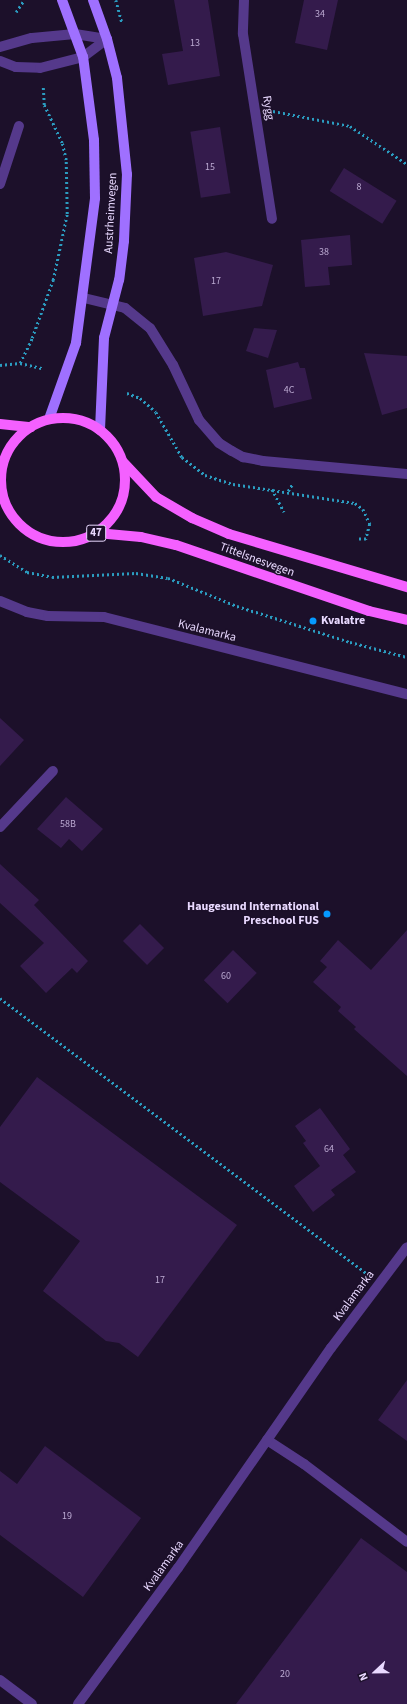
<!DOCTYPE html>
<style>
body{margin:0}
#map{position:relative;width:407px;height:1704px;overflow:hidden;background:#1c102a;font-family:"Source Sans 3",sans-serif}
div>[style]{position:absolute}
.building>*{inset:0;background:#341b4c;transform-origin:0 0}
.path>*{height:2.5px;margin-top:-1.25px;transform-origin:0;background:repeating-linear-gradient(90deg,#2b9cc0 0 2px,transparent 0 5px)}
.service>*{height:10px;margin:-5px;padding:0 5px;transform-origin:5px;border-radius:5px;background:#55398b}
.minor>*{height:10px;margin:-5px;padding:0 5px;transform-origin:5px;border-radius:5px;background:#55398b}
.secondary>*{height:10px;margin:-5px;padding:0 5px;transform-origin:5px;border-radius:5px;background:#9f70ff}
.primary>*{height:10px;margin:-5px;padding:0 5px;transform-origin:5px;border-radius:5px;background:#f460ff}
.primary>.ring{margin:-5px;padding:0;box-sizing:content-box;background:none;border:10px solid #f460ff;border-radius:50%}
.dots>*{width:11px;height:11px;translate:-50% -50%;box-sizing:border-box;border:2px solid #1c102a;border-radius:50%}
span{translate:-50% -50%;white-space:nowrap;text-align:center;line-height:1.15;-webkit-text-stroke:3px #1c102a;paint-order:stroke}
.number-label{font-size:10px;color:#bcaad2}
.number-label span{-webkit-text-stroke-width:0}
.shield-label span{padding:1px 3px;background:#1c102a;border:1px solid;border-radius:3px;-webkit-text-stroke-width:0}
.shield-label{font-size:11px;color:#e9d9ff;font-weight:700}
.street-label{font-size:12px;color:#e9d9ff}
.poi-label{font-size:12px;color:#e9d9ff;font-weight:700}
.left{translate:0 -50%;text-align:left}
.right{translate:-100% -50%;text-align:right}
.north{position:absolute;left:355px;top:1652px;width:40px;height:40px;-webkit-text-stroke:3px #1c102a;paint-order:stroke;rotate:248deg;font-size:11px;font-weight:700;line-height:16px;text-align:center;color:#e9d9ff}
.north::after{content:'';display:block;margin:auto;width:14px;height:18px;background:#e9d9ff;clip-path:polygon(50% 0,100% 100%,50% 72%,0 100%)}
</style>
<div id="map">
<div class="building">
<i style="clip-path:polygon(174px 0,208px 0,220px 76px,168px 85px,162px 54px,183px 51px)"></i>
<i style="clip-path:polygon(304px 0,338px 0,327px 50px,295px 43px)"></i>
<i style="left:220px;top:127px;width:67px;height:30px;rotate:81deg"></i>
<i style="left:344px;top:168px;width:62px;height:27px;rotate:32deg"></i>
<i style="clip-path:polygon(350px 235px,352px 265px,328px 267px,330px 285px,305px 287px,301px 240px)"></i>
<i style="clip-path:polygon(226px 252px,273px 265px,262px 306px,203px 316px,194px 258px)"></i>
<i style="clip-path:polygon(254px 328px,277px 330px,268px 358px,246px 351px)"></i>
<i style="clip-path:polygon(364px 353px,407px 356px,407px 408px,382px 415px)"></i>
<i style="clip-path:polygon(298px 362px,300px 368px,305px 368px,312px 399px,274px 408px,266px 370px)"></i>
<i style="clip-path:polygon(0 718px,24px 740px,0 766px)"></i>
<i style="clip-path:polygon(66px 797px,103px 829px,82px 851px,69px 839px,61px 848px,37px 829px)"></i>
<i style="clip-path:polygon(0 864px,39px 900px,34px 905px,88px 961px,77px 973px,72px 968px,46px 993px,20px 966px,44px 943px,0 903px)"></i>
<i style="left:140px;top:924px;width:34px;height:24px;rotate:45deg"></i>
<i style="clip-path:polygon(407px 930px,407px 1076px,354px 1029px,356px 1027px,338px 1011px,341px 1007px,313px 982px,327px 967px,320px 961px,338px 940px,371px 970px)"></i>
<i style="left:233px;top:950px;width:33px;height:42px;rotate:44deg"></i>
<i style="clip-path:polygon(37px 1077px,237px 1225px,138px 1357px,119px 1343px,106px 1341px,43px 1291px,80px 1241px,0 1182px,0 1127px)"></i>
<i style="clip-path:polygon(320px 1108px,350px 1149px,343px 1155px,356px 1172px,331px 1190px,335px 1195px,313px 1212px,294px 1186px,320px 1166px,303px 1143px,306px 1141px,295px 1126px)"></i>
<i style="clip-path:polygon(407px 1380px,407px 1441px,378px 1420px)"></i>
<i style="clip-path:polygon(45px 1446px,141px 1518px,83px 1597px,0 1535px,0 1471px,17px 1484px)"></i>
<i style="clip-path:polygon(361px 1538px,407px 1572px,407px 1704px,236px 1704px)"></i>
</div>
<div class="path">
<i style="left:116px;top:0;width:23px;rotate:75deg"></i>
<i style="left:16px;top:12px;width:14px;rotate:-56deg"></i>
<i style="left:273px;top:111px;width:78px;rotate:11deg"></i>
<i style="left:350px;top:126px;width:69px;rotate:33.7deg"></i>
<i style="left:20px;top:363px;width:28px;rotate:-64deg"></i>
<i style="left:32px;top:338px;width:62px;rotate:-70.1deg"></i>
<i style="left:53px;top:280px;width:67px;rotate:-78deg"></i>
<i style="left:67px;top:214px;width:54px;rotate:-91.1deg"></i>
<i style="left:66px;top:160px;width:17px;rotate:-103deg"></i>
<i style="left:62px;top:143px;width:42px;rotate:-115.3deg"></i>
<i style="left:44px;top:105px;width:18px;rotate:-93deg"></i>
<i style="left:0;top:365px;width:20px;rotate:-6deg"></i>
<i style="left:20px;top:363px;width:23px;rotate:13deg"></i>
<i style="left:127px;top:393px;width:14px;rotate:21deg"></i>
<i style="left:140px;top:398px;width:21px;rotate:41deg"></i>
<i style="left:156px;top:412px;width:52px;rotate:60deg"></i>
<i style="left:182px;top:457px;width:29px;rotate:38deg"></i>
<i style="left:205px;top:475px;width:29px;rotate:18deg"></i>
<i style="left:233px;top:484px;width:123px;rotate:8.9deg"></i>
<i style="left:355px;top:503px;width:10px;rotate:37deg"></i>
<i style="left:363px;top:509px;width:17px;rotate:65deg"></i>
<i style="left:370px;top:524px;width:16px;rotate:105deg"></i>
<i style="left:366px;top:539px;width:8px;rotate:180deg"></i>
<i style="left:272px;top:489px;width:26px;rotate:62deg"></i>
<i style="left:288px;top:491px;width:9px;rotate:-58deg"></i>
<i style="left:0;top:555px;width:32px;rotate:32deg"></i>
<i style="left:27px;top:572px;width:25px;rotate:11deg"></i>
<i style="left:52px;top:577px;width:84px;rotate:-2.7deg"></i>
<i style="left:136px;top:573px;width:32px;rotate:9deg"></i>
<i style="left:168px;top:578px;width:74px;rotate:22.1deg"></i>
<i style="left:237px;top:606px;width:119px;rotate:17.7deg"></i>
<i style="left:350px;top:642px;width:59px;rotate:14.7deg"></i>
<i style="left:0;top:998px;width:458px;rotate:36.9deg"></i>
</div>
<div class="service">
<i style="left:0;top:47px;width:33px;rotate:-16deg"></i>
<i style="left:32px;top:38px;width:43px;rotate:-5.3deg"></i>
<i style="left:75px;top:34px;width:32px;rotate:9deg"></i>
<i style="left:0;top:61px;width:17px;rotate:21deg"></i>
<i style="left:16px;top:67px;width:24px;rotate:2deg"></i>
<i style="left:40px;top:68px;width:44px;rotate:-14.3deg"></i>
<i style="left:83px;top:57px;width:30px;rotate:-37deg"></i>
<i style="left:0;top:184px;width:61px;rotate:-71.9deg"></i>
<i style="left:0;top:601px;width:29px;rotate:22deg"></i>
<i style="left:27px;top:612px;width:21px;rotate:11deg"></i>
<i style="left:48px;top:616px;width:56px;rotate:1deg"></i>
<i style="left:104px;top:617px;width:313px;rotate:14.3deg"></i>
</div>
<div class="minor">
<i style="left:244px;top:0;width:34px;rotate:92deg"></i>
<i style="left:243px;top:34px;width:187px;rotate:81.1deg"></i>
<i style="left:84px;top:298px;width:42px;rotate:13.7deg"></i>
<i style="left:125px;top:308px;width:32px;rotate:39deg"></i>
<i style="left:150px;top:328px;width:44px;rotate:58.1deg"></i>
<i style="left:173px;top:365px;width:61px;rotate:64.7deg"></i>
<i style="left:199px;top:420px;width:30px;rotate:49deg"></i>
<i style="left:219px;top:443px;width:15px;rotate:32deg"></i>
<i style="left:232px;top:451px;width:13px;rotate:29deg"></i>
<i style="left:243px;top:457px;width:20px;rotate:11deg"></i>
<i style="left:263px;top:461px;width:145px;rotate:5.2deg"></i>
<i style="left:0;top:827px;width:77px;rotate:-46.6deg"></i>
<i style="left:267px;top:1440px;width:44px;rotate:33deg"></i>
<i style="left:304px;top:1464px;width:129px;rotate:37.1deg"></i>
<i style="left:0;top:1680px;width:40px;rotate:37deg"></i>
<i style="left:78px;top:1704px;width:169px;rotate:-53.7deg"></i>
<i style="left:178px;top:1568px;width:268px;rotate:-55.2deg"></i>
<i style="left:331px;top:1348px;width:126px;rotate:-53deg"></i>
</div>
<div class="secondary">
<i style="left:93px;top:0;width:41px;rotate:70.3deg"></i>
<i style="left:107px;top:39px;width:40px;rotate:75.6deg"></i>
<i style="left:117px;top:78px;width:97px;rotate:84.1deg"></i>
<i style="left:127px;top:174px;width:67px;rotate:92.6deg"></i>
<i style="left:124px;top:241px;width:39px;rotate:97deg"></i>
<i style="left:119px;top:280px;width:60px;rotate:104.5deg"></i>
<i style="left:104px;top:338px;width:92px;rotate:92.5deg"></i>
<i style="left:49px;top:419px;width:81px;rotate:-70.4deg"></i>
<i style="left:76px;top:343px;width:146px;rotate:-82.5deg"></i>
<i style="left:95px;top:198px;width:58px;rotate:-91deg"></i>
<i style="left:94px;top:140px;width:84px;rotate:-97.5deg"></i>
<i style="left:83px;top:57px;width:61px;rotate:-110.2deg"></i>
</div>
<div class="primary">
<i class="ring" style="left:1px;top:418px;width:114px;height:114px"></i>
<i style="left:0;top:424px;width:31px;rotate:6deg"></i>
<i style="left:123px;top:462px;width:48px;rotate:46.7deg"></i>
<i style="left:156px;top:497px;width:42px;rotate:30.3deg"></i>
<i style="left:192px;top:518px;width:40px;rotate:23.4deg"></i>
<i style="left:229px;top:534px;width:186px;rotate:16.6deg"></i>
<i style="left:97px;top:533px;width:44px;rotate:5.2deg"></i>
<i style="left:141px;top:537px;width:36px;rotate:13deg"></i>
<i style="left:176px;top:545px;width:204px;rotate:18.9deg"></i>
<i style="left:369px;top:611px;width:39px;rotate:13deg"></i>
</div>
<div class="dots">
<i style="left:313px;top:621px;background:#0599ff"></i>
<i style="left:327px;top:914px;background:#0599ff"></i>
</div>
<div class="number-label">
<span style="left:320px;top:15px">34</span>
<span style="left:195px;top:44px">13</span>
<span style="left:210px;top:168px">15</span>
<span style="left:359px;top:188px">8</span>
<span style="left:324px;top:253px">38</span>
<span style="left:216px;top:282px">17</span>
<span style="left:289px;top:391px">4C</span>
<span style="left:68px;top:825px">58B</span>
<span style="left:226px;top:977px">60</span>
<span style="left:329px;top:1150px">64</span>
<span style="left:160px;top:1281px">17</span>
<span style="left:67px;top:1517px">19</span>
<span style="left:285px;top:1675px">20</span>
</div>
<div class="shield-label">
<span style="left:96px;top:533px">47</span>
</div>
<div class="street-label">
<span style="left:268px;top:108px;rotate:81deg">Rygg</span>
<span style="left:111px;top:213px;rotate:-87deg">Austrheimvegen</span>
<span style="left:257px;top:560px;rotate:20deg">Tittelsnesvegen</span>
<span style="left:207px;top:631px;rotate:14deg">Kvalamarka</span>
<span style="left:354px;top:1296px;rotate:-53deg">Kvalamarka</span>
<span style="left:164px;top:1566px;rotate:-54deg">Kvalamarka</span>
</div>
<div class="poi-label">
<span class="left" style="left:321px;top:621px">Kvalatre</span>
<span class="right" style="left:319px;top:914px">Haugesund International<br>Preschool FUS</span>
</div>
<div class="north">N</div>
</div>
